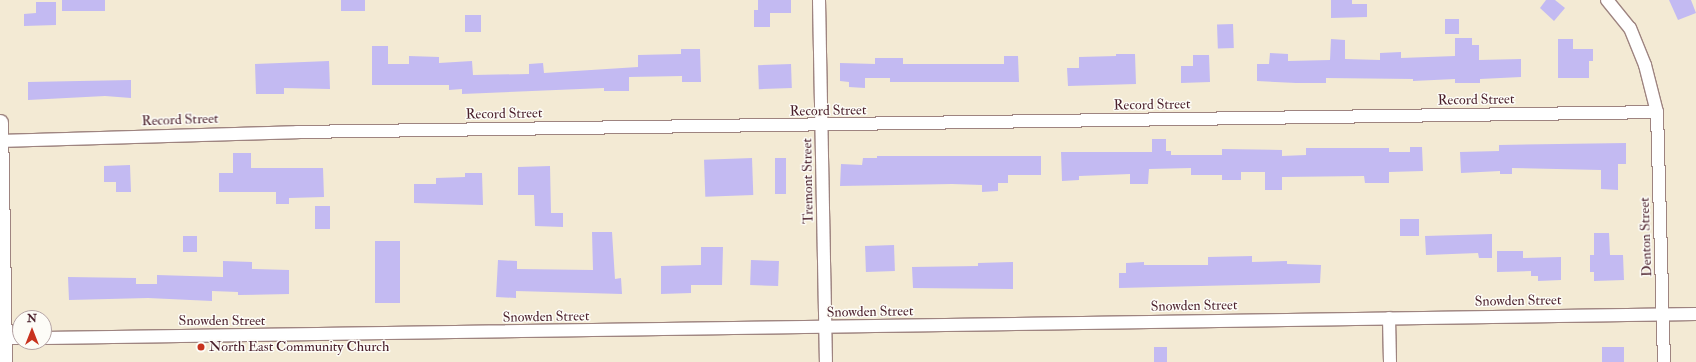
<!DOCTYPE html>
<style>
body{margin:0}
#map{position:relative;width:1696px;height:362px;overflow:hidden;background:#f3ead4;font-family:"IM FELL Double Pica",serif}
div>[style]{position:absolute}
.building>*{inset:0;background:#c3baf2;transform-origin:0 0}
.roads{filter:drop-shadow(1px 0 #9e8480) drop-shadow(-1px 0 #9e8480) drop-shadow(0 1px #9e8480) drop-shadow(0 -1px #9e8480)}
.minor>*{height:12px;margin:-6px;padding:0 6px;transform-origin:6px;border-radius:6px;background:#fff}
.secondary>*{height:16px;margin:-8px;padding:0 8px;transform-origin:8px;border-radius:8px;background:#fff}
.dots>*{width:11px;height:11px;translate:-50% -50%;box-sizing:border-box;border:2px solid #fdfcf7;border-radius:50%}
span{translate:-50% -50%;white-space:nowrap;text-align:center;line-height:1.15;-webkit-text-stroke:3px #fdfcf7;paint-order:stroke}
.street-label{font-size:14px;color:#4a1f2b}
.poi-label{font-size:14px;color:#4a1f2b}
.left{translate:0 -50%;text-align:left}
.north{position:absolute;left:12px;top:310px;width:40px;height:40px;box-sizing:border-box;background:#fdfcf7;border:1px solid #b5a4a5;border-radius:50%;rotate:0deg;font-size:11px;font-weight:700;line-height:16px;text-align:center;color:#4a1f2b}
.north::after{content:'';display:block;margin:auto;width:14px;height:18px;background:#c8321e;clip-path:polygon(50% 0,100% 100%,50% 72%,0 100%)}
</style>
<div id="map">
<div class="building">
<i style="left:62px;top:0;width:43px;height:11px"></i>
<i style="left:341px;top:0;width:24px;height:11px"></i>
<i style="clip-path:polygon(758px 0,791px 0,791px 13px,770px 13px,770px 27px,754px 27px,754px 10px,758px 10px)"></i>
<i style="clip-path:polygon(1331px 0,1352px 0,1352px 4px,1367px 4px,1367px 17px,1331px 18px)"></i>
<i style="clip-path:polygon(1546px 0,1555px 0,1565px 8px,1554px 21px,1540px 8px)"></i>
<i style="clip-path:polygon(1669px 0,1691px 0,1696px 13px,1678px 20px)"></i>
<i style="clip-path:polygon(36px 2px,56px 2px,56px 25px,24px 26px,24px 14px,36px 13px)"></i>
<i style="left:465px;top:15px;width:16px;height:17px"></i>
<i style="left:1445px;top:19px;width:14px;height:15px"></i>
<i style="left:1233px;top:24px;width:24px;height:16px;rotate:88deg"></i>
<i style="clip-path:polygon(1455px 38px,1472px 38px,1472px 45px,1479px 45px,1479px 60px,1521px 59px,1521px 77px,1480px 79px,1480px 83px,1455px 83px,1455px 79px,1413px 81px,1413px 79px,1326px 78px,1326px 83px,1296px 83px,1257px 81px,1257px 64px,1269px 64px,1270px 53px,1288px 54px,1288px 61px,1330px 60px,1331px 39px,1345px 40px,1345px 59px,1380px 60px,1380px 53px,1401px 52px,1401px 58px,1455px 56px)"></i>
<i style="clip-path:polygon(1558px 39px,1573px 39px,1573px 49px,1593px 49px,1593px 61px,1589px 61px,1589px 78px,1558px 78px)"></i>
<i style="clip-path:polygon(372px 46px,388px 46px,388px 64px,409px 64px,409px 56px,439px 57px,439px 63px,472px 61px,473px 75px,529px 74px,529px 64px,543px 63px,544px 73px,638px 67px,638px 55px,681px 54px,681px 49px,700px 49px,701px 82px,682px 82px,682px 76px,629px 77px,629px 91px,604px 91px,604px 88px,462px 94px,462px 89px,449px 90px,449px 85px,372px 85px)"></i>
<i style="clip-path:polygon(1116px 54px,1135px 54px,1136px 84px,1068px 86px,1067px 68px,1079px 68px,1079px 57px,1116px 56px)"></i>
<i style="clip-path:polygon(1193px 55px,1209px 55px,1210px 82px,1181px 83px,1181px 66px,1193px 66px)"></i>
<i style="clip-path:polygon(1004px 56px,1018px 56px,1019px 82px,890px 82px,890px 78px,865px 78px,865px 88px,849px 87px,849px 82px,840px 81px,840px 63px,875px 64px,875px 58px,903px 58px,903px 64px,1004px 64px)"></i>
<i style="clip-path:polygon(329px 61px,330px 89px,284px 88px,284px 94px,256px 94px,255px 64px)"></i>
<i style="left:791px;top:64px;width:24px;height:33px;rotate:88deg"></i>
<i style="clip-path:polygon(131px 80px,131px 98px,105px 96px,28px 100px,28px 82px)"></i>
<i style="clip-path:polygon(1152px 139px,1166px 139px,1166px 151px,1171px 151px,1171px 155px,1222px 155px,1222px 149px,1282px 150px,1282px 156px,1306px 155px,1306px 148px,1389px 148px,1389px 152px,1410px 152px,1410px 147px,1422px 147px,1423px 171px,1389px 172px,1389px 183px,1365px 183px,1364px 176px,1282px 177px,1282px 190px,1265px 190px,1265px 172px,1241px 172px,1241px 180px,1222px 180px,1222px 175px,1191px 175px,1191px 168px,1149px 169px,1148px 184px,1130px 184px,1130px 174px,1079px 176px,1079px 180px,1062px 181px,1061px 152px,1152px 152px)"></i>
<i style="clip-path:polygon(1626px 143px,1626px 164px,1618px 164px,1618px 190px,1601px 189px,1601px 170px,1512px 168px,1512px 174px,1500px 174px,1500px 171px,1461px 173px,1460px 152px,1499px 151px,1499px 145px)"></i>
<i style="clip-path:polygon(233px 153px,251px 153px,251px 168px,323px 168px,324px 197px,289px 198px,289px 204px,276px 204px,276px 192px,219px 192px,219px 173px,233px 173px)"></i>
<i style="clip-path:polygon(877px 156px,1041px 156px,1041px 175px,1008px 175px,1008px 183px,998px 183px,998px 191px,982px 192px,982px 185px,952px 184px,840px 186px,841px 164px,862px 165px,863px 158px,877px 158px)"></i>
<i style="left:752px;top:158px;width:37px;height:48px;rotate:88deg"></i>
<i style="left:775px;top:158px;width:11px;height:36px"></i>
<i style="clip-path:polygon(130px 165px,131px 192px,116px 192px,116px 182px,104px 182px,104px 166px)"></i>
<i style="clip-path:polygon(550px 166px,551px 213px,563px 213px,563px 227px,535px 226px,534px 195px,518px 195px,518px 167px)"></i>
<i style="clip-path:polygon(465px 173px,482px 173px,483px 205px,414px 203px,414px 184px,436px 184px,436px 178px,465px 177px)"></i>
<i style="left:315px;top:206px;width:15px;height:23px"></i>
<i style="left:1400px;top:219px;width:19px;height:17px"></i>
<i style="clip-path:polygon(592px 232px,612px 232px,615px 279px,621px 278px,622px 294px,516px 291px,516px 298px,496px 297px,498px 260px,517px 261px,517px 269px,593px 270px)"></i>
<i style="clip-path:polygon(1594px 233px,1609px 233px,1610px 255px,1623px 255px,1624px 280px,1594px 281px,1594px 272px,1590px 272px,1590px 255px,1594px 255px)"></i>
<i style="clip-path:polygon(1492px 234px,1492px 258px,1479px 258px,1478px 253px,1426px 255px,1425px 236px)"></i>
<i style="left:183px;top:236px;width:14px;height:16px"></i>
<i style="left:375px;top:241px;width:25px;height:62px"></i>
<i style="left:894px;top:245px;width:26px;height:29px;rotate:88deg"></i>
<i style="clip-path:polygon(701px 247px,723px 247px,722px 285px,691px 285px,691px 293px,661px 294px,661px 266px,701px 265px)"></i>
<i style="clip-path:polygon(1497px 251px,1523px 251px,1523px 258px,1561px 257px,1561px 280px,1538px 281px,1538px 276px,1531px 276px,1531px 271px,1497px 272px)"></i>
<i style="clip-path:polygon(1252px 256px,1252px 262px,1287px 261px,1287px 264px,1321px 265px,1320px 283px,1119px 288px,1119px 273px,1126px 273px,1126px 263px,1144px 262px,1144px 265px,1208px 265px,1208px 257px)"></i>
<i style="left:751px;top:260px;width:28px;height:25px;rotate:2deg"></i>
<i style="clip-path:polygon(223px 261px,252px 262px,252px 269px,289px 270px,289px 294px,238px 295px,238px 292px,212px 291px,212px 301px,148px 298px,69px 300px,68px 277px,136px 278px,136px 284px,157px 284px,157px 275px,223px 277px)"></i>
<i style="clip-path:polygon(1013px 262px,1013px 289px,913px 288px,912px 267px,978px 266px,978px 263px)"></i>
<i style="left:1154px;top:347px;width:13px;height:15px"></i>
<i style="left:1602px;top:347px;width:22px;height:15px"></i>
</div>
<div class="roads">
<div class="minor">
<i style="left:819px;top:0;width:362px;rotate:88.9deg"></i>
<i style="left:1607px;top:0;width:36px;rotate:51deg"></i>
<i style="left:1630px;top:28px;width:40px;rotate:68deg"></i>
<i style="left:1645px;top:65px;width:49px;rotate:75.7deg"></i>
<i style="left:1657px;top:112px;width:250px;rotate:88.4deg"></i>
<i style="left:0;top:141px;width:297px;rotate:-1.7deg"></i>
<i style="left:297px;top:132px;width:1360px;rotate:-0.84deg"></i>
<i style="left:1389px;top:318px;width:44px;rotate:88.7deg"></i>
<i style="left:0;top:338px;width:20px"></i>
<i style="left:44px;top:338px;width:1652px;rotate:-0.83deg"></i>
</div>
<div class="secondary">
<i style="left:0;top:123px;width:239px;rotate:89deg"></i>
</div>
</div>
<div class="dots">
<i style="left:201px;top:347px;background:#c8321e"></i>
</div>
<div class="street-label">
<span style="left:1476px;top:100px;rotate:-1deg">Record Street</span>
<span style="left:1152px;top:105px;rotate:-1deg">Record Street</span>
<span style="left:828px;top:111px;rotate:-1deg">Record Street</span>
<span style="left:504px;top:114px;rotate:-1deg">Record Street</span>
<span style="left:180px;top:120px;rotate:-2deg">Record Street</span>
<span style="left:808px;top:181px;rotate:-91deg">Tremont Street</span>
<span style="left:1646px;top:237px;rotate:-92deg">Denton Street</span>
<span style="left:1518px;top:301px;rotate:-1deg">Snowden Street</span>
<span style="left:1194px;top:306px;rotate:-1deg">Snowden Street</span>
<span style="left:870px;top:312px;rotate:-1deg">Snowden Street</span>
<span style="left:546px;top:317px;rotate:-1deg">Snowden Street</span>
<span style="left:222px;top:321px">Snowden Street</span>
</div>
<div class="poi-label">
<span class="left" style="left:209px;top:347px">North East Community Church</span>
</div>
<div class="north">N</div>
</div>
